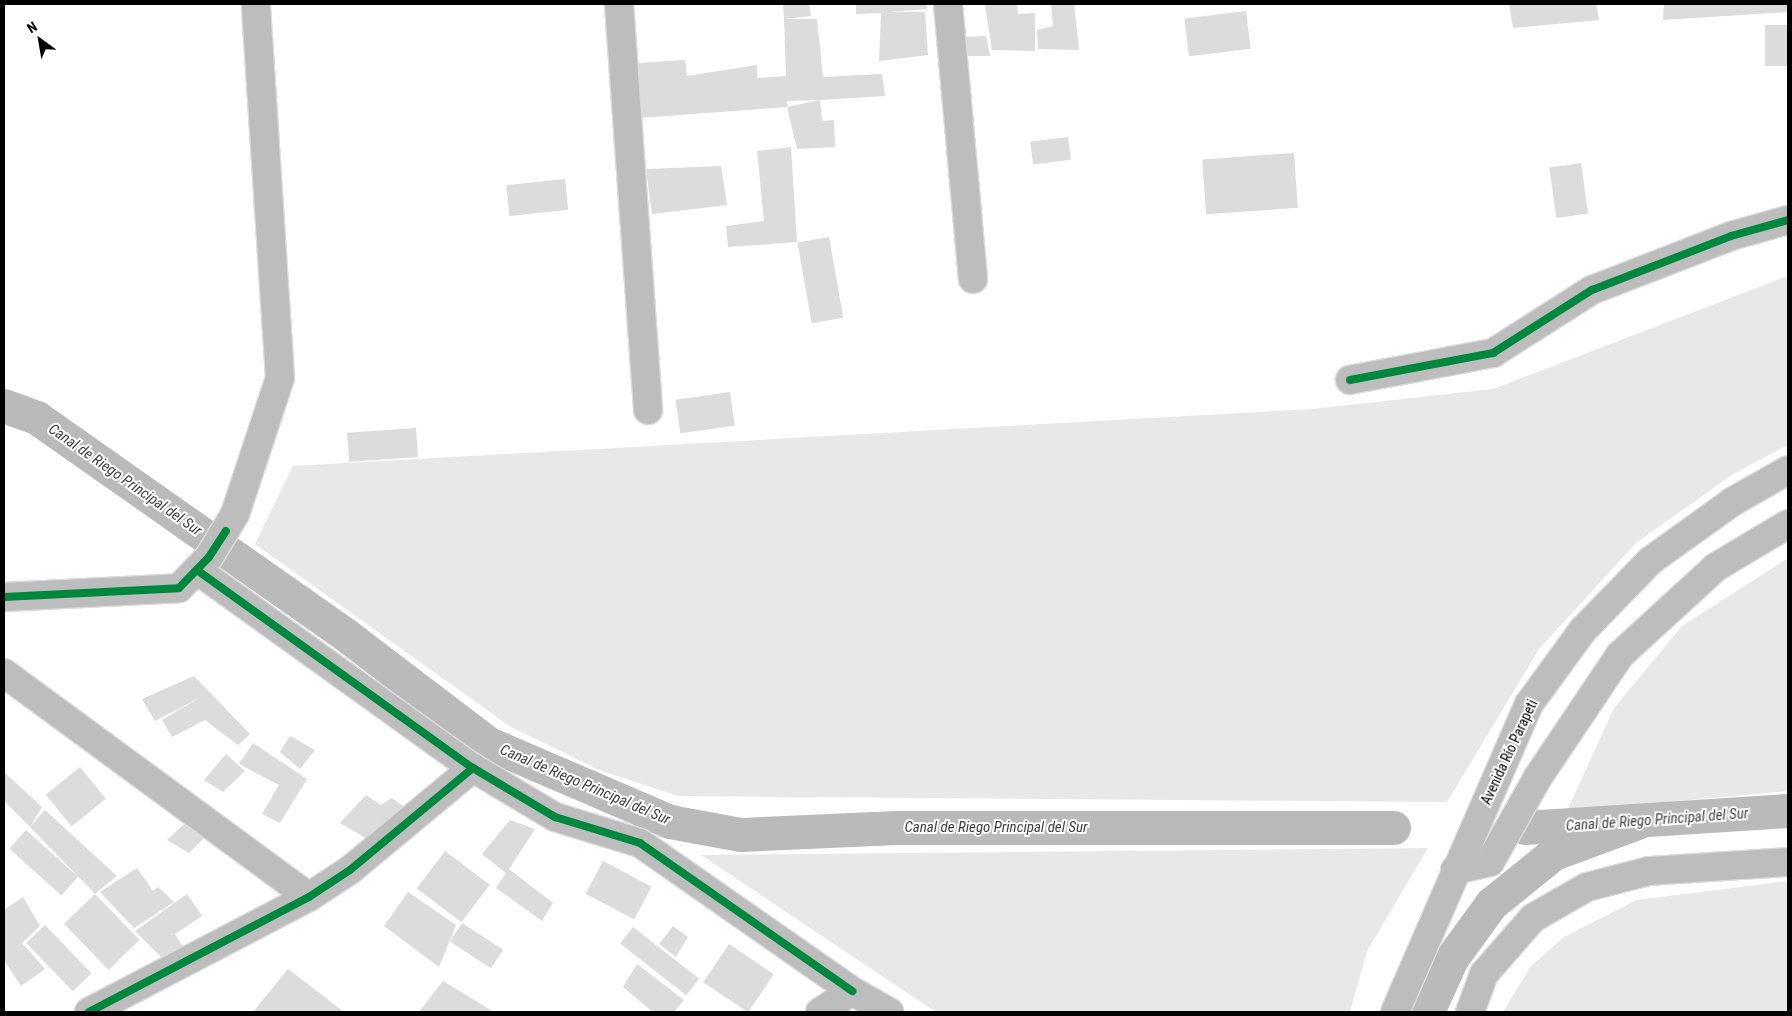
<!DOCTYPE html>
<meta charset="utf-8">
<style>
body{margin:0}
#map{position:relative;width:1792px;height:1016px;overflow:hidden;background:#fff;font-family:"Roboto Condensed",sans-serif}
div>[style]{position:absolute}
.green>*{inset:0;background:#e8e8e8}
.canal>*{height:34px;margin:-17px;padding:0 17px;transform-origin:17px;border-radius:17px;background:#bababa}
.building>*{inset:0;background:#dcdcdc;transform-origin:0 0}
.roads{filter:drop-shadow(1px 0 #dbdbdb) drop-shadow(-1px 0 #dbdbdb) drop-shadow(0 1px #dbdbdb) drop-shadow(0 -1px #dbdbdb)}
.minor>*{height:28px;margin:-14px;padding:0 14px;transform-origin:14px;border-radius:14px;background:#bdbdbd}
.major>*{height:28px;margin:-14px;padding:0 14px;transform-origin:14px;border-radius:14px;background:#bdbdbd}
.cycleway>*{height:8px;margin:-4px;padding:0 4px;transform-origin:4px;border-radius:4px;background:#00873e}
span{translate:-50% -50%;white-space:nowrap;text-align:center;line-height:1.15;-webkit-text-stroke:4px #fff;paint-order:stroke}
.street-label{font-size:14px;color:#000}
.water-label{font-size:15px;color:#3e3e3e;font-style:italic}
.frame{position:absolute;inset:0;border:5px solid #000;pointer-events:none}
.north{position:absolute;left:15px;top:15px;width:50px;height:50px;-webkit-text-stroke:4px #fff;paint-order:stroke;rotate:328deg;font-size:14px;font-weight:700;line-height:20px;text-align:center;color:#000}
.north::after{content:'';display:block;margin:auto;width:18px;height:22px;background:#000;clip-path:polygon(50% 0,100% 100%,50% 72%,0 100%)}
</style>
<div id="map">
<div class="green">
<i style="clip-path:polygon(1788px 276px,1788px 445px,1733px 474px,1636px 543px,1539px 649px,1447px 802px,678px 796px,599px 770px,511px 727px,255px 544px,293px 466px,1312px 409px,1493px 389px)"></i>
<i style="clip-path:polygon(1788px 558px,1788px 791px,1567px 811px,1614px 708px,1682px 626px)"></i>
<i style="clip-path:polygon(1428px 848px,1367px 951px,1350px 1012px,936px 1012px,701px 855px)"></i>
<i style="clip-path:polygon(1788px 881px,1788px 1012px,1503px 1012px,1531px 966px,1564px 937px,1637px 900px)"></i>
</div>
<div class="canal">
<i style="left:4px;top:406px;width:35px;rotate:20deg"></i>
<i style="left:37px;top:418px;width:379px;rotate:35.1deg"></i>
<i style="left:347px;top:636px;width:178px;rotate:37.3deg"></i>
<i style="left:489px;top:744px;width:197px;rotate:23.3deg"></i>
<i style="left:670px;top:822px;width:72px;rotate:10.4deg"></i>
<i style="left:741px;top:835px;width:156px;rotate:-2.6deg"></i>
<i style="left:897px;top:828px;width:497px"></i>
<i style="left:1525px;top:828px;width:264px;rotate:-3.7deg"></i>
<i style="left:1428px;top:1012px;width:58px;rotate:-65.6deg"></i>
<i style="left:1452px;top:959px;width:68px;rotate:-54deg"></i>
<i style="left:1492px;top:904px;width:80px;rotate:-38.9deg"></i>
<i style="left:1554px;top:854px;width:90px;rotate:-20.3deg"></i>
</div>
<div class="building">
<i style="clip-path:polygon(783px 4px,809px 4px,811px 16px,784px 19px)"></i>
<i style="clip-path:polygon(856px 4px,927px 4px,927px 9px,889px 12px,925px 12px,928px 55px,879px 61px,881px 13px,856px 14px)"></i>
<i style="clip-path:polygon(985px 4px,1017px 4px,1018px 14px,1035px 13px,1035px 51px,992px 50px)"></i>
<i style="clip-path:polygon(1051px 4px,1074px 4px,1079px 50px,1038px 49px,1037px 30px,1053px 26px)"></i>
<i style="clip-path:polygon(1509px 4px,1596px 4px,1599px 20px,1513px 28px)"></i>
<i style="clip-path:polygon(1664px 4px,1788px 4px,1788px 12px,1663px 20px)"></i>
<i style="left:1246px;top:11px;width:38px;height:62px;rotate:83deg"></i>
<i style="clip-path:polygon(evenodd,784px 19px,817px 19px,823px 77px,882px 74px,885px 96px,820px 100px,822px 121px,834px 120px,835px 147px,797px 149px,787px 107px,639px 118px,637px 63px,685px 60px,687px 76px,757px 65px,757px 78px,786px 76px,784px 19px,820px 100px,787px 107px,787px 101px,820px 100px)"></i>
<i style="left:1788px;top:25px;width:41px;height:23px;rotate:90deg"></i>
<i style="clip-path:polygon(986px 36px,990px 56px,964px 56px,963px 37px)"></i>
<i style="left:1068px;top:137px;width:23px;height:38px;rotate:83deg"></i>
<i style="clip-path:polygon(791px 147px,797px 242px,728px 247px,726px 226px,764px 221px,757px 151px)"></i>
<i style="left:1294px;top:153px;width:55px;height:92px;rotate:86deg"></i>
<i style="left:1581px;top:163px;width:51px;height:32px;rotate:82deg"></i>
<i style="clip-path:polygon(721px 166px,727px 205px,652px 214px,646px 169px)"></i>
<i style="left:565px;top:179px;width:31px;height:59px;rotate:84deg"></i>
<i style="left:829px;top:237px;width:82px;height:32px;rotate:80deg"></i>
<i style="left:730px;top:392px;width:34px;height:55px;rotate:82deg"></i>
<i style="left:416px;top:428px;width:29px;height:69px;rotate:86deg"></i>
<i style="clip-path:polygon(194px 676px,250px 734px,238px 745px,205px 720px,172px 737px,162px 720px,199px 698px,155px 721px,142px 699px)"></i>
<i style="clip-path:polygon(290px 736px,315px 750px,300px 769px,280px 752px)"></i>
<i style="clip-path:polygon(253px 743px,307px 779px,280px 823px,262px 814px,279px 785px,239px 764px)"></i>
<i style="clip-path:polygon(226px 754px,245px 771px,223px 792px,204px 780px)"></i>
<i style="left:80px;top:767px;width:41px;height:44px;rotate:51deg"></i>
<i style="clip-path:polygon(4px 772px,42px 807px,30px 827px,4px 801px)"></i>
<i style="clip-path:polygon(366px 795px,381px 805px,392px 798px,410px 811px,371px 841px,340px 823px)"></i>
<i style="clip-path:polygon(45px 810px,117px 876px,95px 894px,30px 827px)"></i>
<i style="clip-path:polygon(510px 820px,535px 829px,509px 869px,553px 903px,542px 921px,496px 888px,506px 873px,482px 854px)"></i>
<i style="clip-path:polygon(184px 824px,204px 838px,189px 853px,167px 840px)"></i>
<i style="left:26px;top:830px;width:70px;height:25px;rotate:42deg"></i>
<i style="left:445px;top:851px;width:56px;height:47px;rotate:37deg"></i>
<i style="left:603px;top:861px;width:55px;height:37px;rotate:28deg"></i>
<i style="clip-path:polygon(137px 868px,153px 891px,158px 887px,174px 902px,134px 928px,100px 892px)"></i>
<i style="clip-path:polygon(408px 892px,456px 925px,439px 967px,384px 926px)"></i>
<i style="left:95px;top:894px;width:64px;height:43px;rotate:46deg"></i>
<i style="clip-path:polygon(187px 894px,202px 916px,175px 934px,183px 947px,164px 960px,135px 931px)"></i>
<i style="clip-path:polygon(23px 897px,40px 926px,22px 943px,45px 969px,21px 986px,4px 960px,4px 910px)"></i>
<i style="left:462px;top:923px;width:49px;height:22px;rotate:33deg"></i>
<i style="left:45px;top:925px;width:67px;height:26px;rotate:46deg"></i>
<i style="clip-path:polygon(673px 926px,688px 937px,676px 957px,659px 944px)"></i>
<i style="left:633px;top:927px;width:84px;height:21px;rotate:38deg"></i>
<i style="left:729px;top:944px;width:54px;height:46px;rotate:34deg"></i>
<i style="clip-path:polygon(637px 964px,684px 1000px,674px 1012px,653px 1012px,623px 987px)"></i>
<i style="clip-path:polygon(288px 969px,344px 1012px,253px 1012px)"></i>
<i style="clip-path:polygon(443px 981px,494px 1012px,419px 1012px)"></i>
</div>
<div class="roads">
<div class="minor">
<i style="left:619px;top:4px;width:407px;rotate:85.9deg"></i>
<i style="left:948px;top:4px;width:276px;rotate:84.8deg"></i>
<i style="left:1350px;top:380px;width:146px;rotate:-10.7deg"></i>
<i style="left:1493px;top:353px;width:117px;rotate:-32.5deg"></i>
<i style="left:1592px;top:290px;width:149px;rotate:-21.2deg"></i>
<i style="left:1731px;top:236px;width:59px;rotate:-15.7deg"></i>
<i style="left:197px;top:570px;width:340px;rotate:35.7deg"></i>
<i style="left:473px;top:768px;width:96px;rotate:30.9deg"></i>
<i style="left:555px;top:817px;width:89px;rotate:17deg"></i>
<i style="left:640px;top:843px;width:259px;rotate:34.9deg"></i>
<i style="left:4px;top:597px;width:175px;rotate:-2.9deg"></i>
<i style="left:179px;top:588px;width:43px;rotate:-45.9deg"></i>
<i style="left:209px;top:557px;width:50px;rotate:-58.8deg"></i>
<i style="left:235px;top:514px;width:143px;rotate:-71.7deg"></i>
<i style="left:280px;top:378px;width:375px;rotate:-93.7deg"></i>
<i style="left:4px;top:673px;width:378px;rotate:36.3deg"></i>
<i style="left:1455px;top:870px;width:36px;rotate:-13deg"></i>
<i style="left:1490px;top:862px;width:98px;rotate:-60.5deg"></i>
<i style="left:1538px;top:777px;width:147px;rotate:-56.1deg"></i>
<i style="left:1620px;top:655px;width:130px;rotate:-42.5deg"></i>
<i style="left:1716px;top:567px;width:84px;rotate:-30.8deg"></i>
<i style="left:89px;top:1012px;width:248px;rotate:-27.6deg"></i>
<i style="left:309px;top:897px;width:49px;rotate:-33.4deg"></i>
<i style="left:350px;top:870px;width:160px;rotate:-39.7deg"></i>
<i style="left:1470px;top:1012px;width:40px;rotate:-69.8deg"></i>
<i style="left:1484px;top:974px;width:74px;rotate:-48.8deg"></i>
<i style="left:1533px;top:918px;width:62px;rotate:-29.9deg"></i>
<i style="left:1587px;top:887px;width:64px;rotate:-14.5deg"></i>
<i style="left:1649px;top:871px;width:139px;rotate:-3.7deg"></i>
</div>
<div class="major">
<i style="left:820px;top:1012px;width:38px;rotate:-33deg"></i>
<i style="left:852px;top:991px;width:43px;rotate:29.6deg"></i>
<i style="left:1395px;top:1012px;width:336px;rotate:-66.5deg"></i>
<i style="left:1529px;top:704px;width:92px;rotate:-53.9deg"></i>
<i style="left:1583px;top:630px;width:96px;rotate:-45.8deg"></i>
<i style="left:1650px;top:561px;width:101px;rotate:-35.7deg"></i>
<i style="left:1732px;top:502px;width:64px;rotate:-29.7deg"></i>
</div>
</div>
<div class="cycleway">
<i style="left:1350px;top:380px;width:146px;rotate:-10.7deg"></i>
<i style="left:1493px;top:353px;width:117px;rotate:-32.5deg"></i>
<i style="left:1592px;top:290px;width:149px;rotate:-21.2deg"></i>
<i style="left:1731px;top:236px;width:59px;rotate:-15.7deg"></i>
<i style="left:197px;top:570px;width:340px;rotate:35.7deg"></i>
<i style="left:473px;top:768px;width:96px;rotate:30.9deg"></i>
<i style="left:555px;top:817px;width:89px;rotate:17deg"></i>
<i style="left:640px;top:843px;width:259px;rotate:34.9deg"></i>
<i style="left:4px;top:597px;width:175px;rotate:-2.9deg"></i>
<i style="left:179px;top:588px;width:43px;rotate:-45.9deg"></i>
<i style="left:209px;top:557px;width:31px;rotate:-57deg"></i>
<i style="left:89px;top:1012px;width:248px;rotate:-27.6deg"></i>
<i style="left:309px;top:897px;width:49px;rotate:-33.4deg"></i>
<i style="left:350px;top:870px;width:160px;rotate:-39.7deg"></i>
</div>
<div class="street-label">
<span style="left:1509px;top:752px;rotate:-65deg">Avenida Río Parapeti</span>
</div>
<div class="water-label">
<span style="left:125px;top:480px;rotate:35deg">Canal de Riego Principal del Sur</span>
<span style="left:585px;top:785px;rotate:23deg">Canal de Riego Principal del Sur</span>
<span style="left:1657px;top:820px;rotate:-4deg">Canal de Riego Principal del Sur</span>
<span style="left:996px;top:828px">Canal de Riego Principal del Sur</span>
</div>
<div class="frame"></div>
<div class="north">N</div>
</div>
